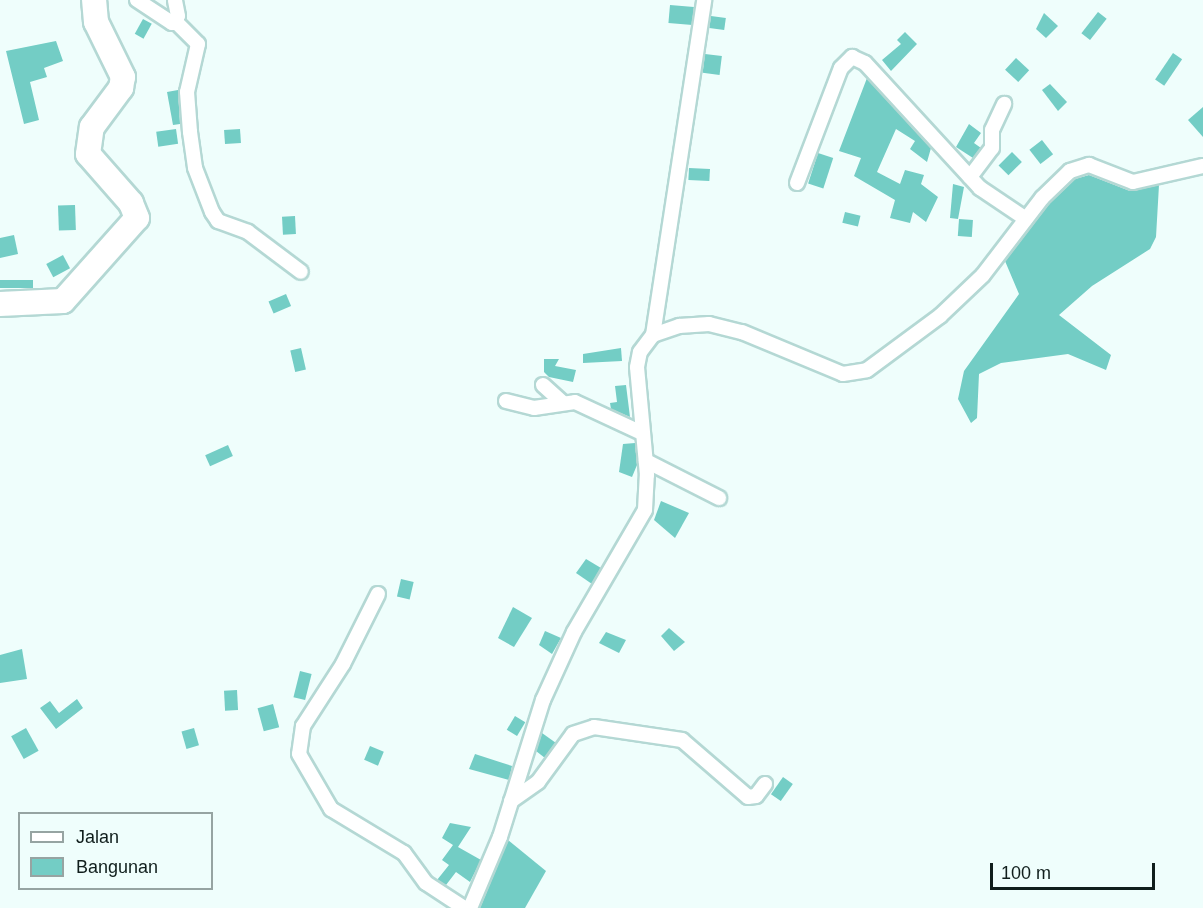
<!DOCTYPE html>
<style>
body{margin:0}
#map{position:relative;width:1203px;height:908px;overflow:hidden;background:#effefc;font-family:Arial,sans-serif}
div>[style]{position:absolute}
.building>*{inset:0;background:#73cdc5;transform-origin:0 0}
.roads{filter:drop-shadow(2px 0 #b4d8d4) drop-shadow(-2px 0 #b4d8d4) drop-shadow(0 2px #b4d8d4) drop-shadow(0 -2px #b4d8d4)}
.street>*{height:14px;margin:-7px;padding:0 7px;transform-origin:7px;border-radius:7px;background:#fff}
.highway>*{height:24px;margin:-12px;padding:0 12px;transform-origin:12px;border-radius:12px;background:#fff}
span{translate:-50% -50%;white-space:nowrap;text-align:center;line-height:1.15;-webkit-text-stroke:6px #effefc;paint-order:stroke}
.legend{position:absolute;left:18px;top:812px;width:195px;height:78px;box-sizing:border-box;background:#effefc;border:2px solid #96a4a2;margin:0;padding:8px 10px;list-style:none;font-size:18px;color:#101e1c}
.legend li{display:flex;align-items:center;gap:12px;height:30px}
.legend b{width:30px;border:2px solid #96a4a2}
.scale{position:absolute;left:990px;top:863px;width:165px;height:27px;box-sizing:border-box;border:3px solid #101e1c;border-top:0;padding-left:8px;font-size:18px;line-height:21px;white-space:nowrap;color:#101e1c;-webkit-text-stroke:4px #effefc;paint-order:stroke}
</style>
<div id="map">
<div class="building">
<i style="left:670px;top:5px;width:24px;height:18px;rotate:5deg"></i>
<i style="left:1098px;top:12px;width:11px;height:27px;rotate:38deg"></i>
<i style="clip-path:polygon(1044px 13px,1058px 26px,1046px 38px,1036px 29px)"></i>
<i style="left:711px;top:16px;width:15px;height:12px;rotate:8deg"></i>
<i style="left:143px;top:19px;width:10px;height:17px;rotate:29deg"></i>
<i style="clip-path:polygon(905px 32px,917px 44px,891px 71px,882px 60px,901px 44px,897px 40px)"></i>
<i style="clip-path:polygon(56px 41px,63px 61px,44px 68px,47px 77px,30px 82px,39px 120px,24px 124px,6px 51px)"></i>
<i style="left:1173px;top:53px;width:11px;height:32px;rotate:34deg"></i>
<i style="left:705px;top:54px;width:17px;height:19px;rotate:7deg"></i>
<i style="left:1016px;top:58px;width:18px;height:16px;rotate:43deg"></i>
<i style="clip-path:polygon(867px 78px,931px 148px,927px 162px,910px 149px,915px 141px,896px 129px,877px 172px,900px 184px,905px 170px,924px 175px,921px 184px,938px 197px,926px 222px,913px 212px,910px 223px,890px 218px,895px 200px,854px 176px,861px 158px,839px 151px)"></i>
<i style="clip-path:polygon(1050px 84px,1067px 102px,1058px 111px,1042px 90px)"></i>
<i style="clip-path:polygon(178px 90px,180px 124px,173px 125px,167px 92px)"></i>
<i style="clip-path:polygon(1203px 107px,1203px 137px,1188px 120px)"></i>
<i style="clip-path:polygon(969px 124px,981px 133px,974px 143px,981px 148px,973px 158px,956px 147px)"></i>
<i style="left:176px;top:129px;width:15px;height:20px;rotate:82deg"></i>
<i style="left:240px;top:129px;width:14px;height:16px;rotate:86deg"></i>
<i style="left:1042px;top:140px;width:18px;height:16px;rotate:52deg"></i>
<i style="left:1012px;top:152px;width:14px;height:19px;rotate:45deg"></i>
<i style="left:818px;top:153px;width:16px;height:32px;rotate:18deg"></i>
<i style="left:689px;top:168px;width:21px;height:12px;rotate:3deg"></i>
<i style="clip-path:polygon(1089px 175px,1130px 191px,1159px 185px,1156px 237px,1150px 249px,1092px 286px,1059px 315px,1111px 355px,1106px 370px,1068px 354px,1001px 363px,979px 374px,977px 418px,971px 423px,958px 399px,964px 371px,1019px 294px,1005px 261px,1049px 204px,1075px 179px)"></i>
<i style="clip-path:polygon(953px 184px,964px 187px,958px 219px,950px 218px)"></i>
<i style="left:75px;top:205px;width:25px;height:17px;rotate:88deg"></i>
<i style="left:845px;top:212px;width:16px;height:11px;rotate:14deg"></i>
<i style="left:295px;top:216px;width:18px;height:13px;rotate:87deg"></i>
<i style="left:959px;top:219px;width:14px;height:17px;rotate:4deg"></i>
<i style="clip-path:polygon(14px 235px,18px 254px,0 258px,0 238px)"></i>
<i style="left:63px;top:255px;width:15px;height:19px;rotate:62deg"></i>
<i style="left:33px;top:280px;width:8px;height:33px;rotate:90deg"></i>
<i style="left:286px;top:294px;width:13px;height:19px;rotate:67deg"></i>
<i style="left:301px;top:348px;width:22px;height:11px;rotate:77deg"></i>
<i style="clip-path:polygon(621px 348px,622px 361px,583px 363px,583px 354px)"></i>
<i style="clip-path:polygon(544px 359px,559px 359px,555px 366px,576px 370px,573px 382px,549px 377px,544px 372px)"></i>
<i style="clip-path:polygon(626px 385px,630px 417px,611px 409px,610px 403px,617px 402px,615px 386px)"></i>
<i style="clip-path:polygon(635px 443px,637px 465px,632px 477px,619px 472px,623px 444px)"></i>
<i style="left:228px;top:445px;width:12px;height:25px;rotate:66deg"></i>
<i style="clip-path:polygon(661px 501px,689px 513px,675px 538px,654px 520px)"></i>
<i style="clip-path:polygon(586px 559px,601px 568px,592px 584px,576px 573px)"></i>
<i style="left:401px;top:579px;width:13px;height:18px;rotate:13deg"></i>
<i style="clip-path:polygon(513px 607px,532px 618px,514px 647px,498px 638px)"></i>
<i style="clip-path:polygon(669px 628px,685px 642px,674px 651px,661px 636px)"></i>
<i style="clip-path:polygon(545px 631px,561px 638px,552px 654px,539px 645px)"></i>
<i style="clip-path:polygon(606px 632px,626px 640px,619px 653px,599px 643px)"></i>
<i style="clip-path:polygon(22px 649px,27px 679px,0 683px,0 655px)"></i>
<i style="left:300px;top:671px;width:12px;height:27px;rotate:14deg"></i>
<i style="left:237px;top:690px;width:20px;height:13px;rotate:87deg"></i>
<i style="clip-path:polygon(77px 699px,83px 708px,56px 729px,40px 708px,50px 701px,59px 713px)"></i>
<i style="left:273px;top:704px;width:24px;height:16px;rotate:75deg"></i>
<i style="left:515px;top:716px;width:12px;height:16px;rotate:31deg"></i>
<i style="left:26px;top:728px;width:26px;height:17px;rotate:61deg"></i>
<i style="left:194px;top:728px;width:18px;height:13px;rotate:74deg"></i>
<i style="clip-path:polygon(542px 733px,556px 743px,545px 758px,536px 751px)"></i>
<i style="left:370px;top:746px;width:15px;height:15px;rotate:23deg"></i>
<i style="clip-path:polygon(475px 754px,512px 766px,509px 780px,469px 769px)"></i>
<i style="left:783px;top:777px;width:12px;height:21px;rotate:35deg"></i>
<i style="clip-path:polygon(450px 823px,471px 827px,458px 847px,481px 860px,470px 882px,456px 872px,446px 885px,437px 880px,449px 865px,442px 860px,453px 845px,442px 838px)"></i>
<i style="clip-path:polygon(508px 840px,546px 871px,525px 908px,480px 908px)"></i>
</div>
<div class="roads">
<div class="street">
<i style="left:137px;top:0;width:42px;rotate:33.3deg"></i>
<i style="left:172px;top:23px;width:9px;rotate:-49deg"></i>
<i style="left:178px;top:16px;width:16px;rotate:-101deg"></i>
<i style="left:176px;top:22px;width:31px;rotate:45deg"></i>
<i style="left:198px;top:44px;width:49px;rotate:102.9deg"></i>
<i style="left:187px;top:92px;width:40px;rotate:85.7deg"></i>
<i style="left:190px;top:132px;width:36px;rotate:82deg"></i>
<i style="left:195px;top:168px;width:47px;rotate:68.9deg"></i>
<i style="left:212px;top:212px;width:11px;rotate:56deg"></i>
<i style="left:218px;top:221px;width:32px;rotate:20deg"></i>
<i style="left:248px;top:232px;width:66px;rotate:37deg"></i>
<i style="left:970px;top:177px;width:36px;rotate:-53deg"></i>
<i style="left:992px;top:148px;width:18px;rotate:-90deg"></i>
<i style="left:992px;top:130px;width:29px;rotate:-65deg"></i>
<i style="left:797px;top:183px;width:123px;rotate:-69.1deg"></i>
<i style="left:841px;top:68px;width:16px;rotate:-45deg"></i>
<i style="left:852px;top:57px;width:14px;rotate:25deg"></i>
<i style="left:865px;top:63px;width:170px;rotate:47.4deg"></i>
<i style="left:980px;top:188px;width:55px;rotate:34deg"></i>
<i style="left:653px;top:335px;width:339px;rotate:-81.3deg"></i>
<i style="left:543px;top:385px;width:25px;rotate:42deg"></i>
<i style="left:506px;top:401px;width:29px;rotate:14deg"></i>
<i style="left:534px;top:408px;width:41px;rotate:-8.3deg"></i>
<i style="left:575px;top:402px;width:74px;rotate:24.8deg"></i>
<i style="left:646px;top:461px;width:82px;rotate:26.9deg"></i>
<i style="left:378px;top:594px;width:78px;rotate:116.6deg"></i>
<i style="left:343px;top:664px;width:74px;rotate:122.8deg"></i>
<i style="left:303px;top:726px;width:28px;rotate:98deg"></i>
<i style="left:299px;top:754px;width:64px;rotate:59.8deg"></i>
<i style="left:331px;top:809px;width:85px;rotate:31.1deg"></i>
<i style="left:404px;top:853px;width:37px;rotate:54deg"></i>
<i style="left:426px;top:883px;width:45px;rotate:33.3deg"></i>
<i style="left:511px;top:801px;width:33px;rotate:-35deg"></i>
<i style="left:538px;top:782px;width:59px;rotate:-53.9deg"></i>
<i style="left:573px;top:734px;width:22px;rotate:-18deg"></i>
<i style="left:594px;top:727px;width:89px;rotate:8.4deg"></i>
<i style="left:682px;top:740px;width:87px;rotate:40.8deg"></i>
<i style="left:748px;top:797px;width:8px;rotate:-7deg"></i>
<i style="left:756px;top:796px;width:15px;rotate:-53deg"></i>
<i style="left:470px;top:908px;width:77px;rotate:-67.1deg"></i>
<i style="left:500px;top:837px;width:144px;rotate:-72.6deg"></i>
<i style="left:543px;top:700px;width:75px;rotate:-65.5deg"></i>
<i style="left:574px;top:632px;width:141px;rotate:-59.8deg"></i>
<i style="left:645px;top:510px;width:35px;rotate:-87deg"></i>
<i style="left:647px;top:475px;width:108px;rotate:-95.3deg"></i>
<i style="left:637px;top:367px;width:15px;rotate:-79deg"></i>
<i style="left:640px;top:352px;width:21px;rotate:-53deg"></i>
<i style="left:653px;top:335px;width:28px;rotate:-19deg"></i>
<i style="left:679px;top:326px;width:30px;rotate:-4deg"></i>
<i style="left:709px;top:324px;width:34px;rotate:14deg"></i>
<i style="left:742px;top:332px;width:109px;rotate:22.6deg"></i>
<i style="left:843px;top:374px;width:24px;rotate:-9deg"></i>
<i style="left:867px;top:370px;width:91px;rotate:-36.5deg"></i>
<i style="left:940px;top:316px;width:59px;rotate:-43.6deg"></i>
<i style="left:983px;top:275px;width:97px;rotate:-52.5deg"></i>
<i style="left:1042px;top:198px;width:39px;rotate:-44deg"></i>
<i style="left:1070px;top:171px;width:20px;rotate:-18deg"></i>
<i style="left:1089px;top:165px;width:47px;rotate:21.1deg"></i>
<i style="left:1133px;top:182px;width:72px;rotate:-12.9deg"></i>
</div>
<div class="highway">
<i style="left:0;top:304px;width:63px;rotate:-2.7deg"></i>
<i style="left:63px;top:301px;width:111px;rotate:-48.3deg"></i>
<i style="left:137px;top:218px;width:16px;rotate:-112deg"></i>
<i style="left:131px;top:203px;width:65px;rotate:-131.3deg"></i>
<i style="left:88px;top:154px;width:27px;rotate:-82deg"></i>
<i style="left:92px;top:127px;width:49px;rotate:-53.4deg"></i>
<i style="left:121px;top:88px;width:11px;rotate:-80deg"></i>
<i style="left:123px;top:77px;width:61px;rotate:-116.1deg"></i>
<i style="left:96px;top:22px;width:22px;rotate:-95deg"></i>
</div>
</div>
<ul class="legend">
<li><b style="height:8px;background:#fff"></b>Jalan</li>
<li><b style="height:16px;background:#73cdc5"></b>Bangunan</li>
</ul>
<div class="scale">100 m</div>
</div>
